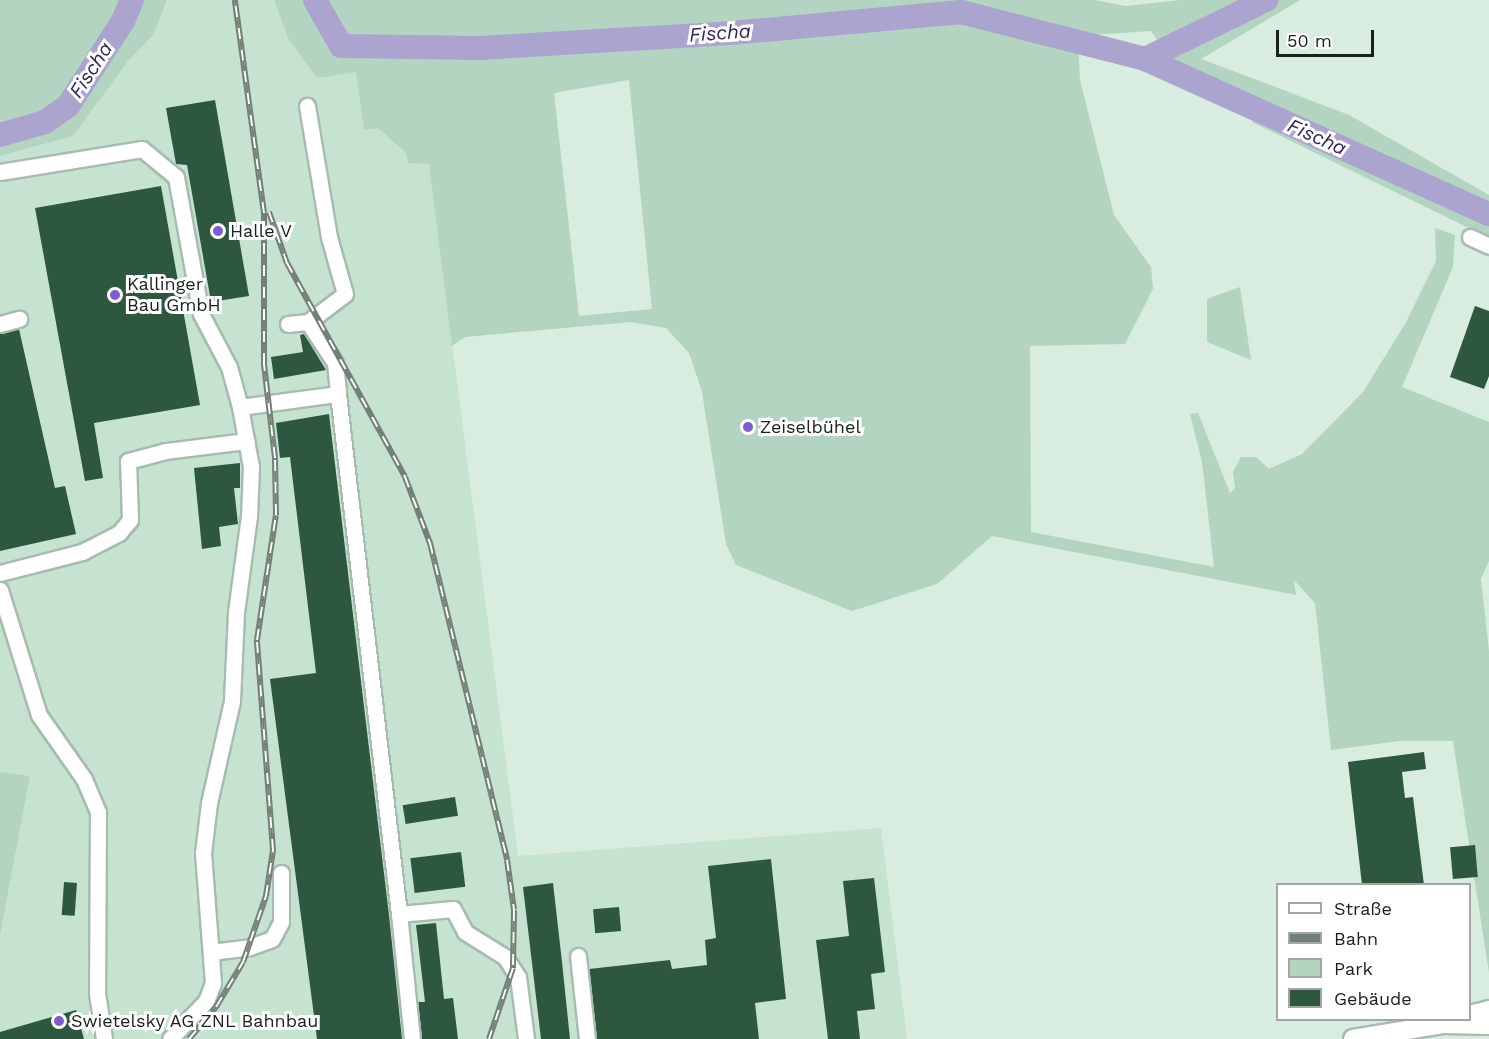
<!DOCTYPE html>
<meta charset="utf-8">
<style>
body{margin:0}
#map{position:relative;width:1489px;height:1039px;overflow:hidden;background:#d8ecdf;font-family:"Work Sans",sans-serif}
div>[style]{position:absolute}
.built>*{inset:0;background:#c6e2d0}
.green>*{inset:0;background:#b3d4c0}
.river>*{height:24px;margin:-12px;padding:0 12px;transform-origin:12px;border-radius:12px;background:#aaa4ce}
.building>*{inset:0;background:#2e5740;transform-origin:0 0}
.roads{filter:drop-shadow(2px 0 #a7bbaf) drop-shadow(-2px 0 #a7bbaf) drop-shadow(0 2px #a7bbaf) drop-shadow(0 -2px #a7bbaf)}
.minor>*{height:15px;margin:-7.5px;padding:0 7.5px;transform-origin:7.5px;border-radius:7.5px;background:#fff}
.major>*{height:18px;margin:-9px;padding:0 9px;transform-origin:9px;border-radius:9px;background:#fff}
.rail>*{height:6px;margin-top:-3px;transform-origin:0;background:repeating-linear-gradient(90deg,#fff 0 11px,#738078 0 22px);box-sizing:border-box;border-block:2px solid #738078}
.dots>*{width:16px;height:16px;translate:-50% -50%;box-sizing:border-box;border:3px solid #fff;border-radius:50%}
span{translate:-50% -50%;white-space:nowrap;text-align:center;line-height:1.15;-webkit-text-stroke:6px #fff;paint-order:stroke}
.poi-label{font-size:18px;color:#19211c}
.left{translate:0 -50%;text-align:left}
.water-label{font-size:20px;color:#322459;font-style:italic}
.legend{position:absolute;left:1276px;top:883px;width:195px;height:138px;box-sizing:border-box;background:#fff;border:2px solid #a3a6a4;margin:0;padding:8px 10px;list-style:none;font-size:18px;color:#19211c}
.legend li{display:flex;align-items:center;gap:12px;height:30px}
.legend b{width:30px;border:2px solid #a3a6a4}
.scale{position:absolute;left:1276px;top:30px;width:98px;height:27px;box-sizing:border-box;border:3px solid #19211c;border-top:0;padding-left:8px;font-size:18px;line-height:21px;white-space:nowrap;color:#19211c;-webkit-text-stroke:4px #fff;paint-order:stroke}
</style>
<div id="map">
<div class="built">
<i style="clip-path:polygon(167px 0,274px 0,288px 38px,356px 72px,378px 128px,406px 153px,429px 164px,518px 856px,881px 828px,907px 1039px,0 1039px,0 936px,30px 776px,0 772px,0 156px,73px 136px,129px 60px,153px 35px)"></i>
</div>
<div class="green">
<i style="clip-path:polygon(0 0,167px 0,153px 35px,129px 60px,73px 136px,0 156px)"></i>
<i style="clip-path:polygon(evenodd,274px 0,1095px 0,1125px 6px,1181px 0,1300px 0,1201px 59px,1349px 115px,1489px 195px,1489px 238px,1252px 122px,1252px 100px,1173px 64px,1151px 31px,1078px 36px,1080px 80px,1114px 215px,1151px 267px,1153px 289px,1125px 344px,1030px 346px,1031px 532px,1214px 567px,1202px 462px,1190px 414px,1198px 413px,1230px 493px,1235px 488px,1233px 472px,1241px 457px,1256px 457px,1269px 469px,1302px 454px,1363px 392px,1405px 324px,1436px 261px,1435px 228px,1455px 235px,1453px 267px,1402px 387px,1489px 422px,1489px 561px,1481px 579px,1489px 651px,1489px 973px,1453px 741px,1400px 741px,1331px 750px,1315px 603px,1294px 580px,1296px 595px,992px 536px,937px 584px,852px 611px,736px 565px,726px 544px,702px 392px,689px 353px,666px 328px,631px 322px,465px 337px,452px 346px,429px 164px,408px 163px,406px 153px,378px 128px,364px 130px,356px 72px,317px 78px,288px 38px,274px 0,629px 80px,652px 309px,579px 316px,554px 93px,629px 80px)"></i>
<i style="clip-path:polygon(1240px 287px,1251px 360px,1207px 342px,1207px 299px)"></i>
<i style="clip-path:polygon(0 772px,30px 776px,0 936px)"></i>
</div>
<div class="river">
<i style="left:315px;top:0;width:53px;rotate:60.5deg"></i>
<i style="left:341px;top:46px;width:139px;rotate:0.8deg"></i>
<i style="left:480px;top:48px;width:251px;rotate:-3.4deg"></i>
<i style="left:731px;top:33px;width:231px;rotate:-5.2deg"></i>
<i style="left:961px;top:12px;width:190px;rotate:14.3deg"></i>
<i style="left:1145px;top:59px;width:377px;rotate:24.3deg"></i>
<i style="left:1145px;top:59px;width:135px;rotate:-26deg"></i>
<i style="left:0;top:135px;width:47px;rotate:-16.1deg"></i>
<i style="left:45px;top:122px;width:28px;rotate:-35deg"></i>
<i style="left:68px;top:106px;width:101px;rotate:-57.1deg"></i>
<i style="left:123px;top:21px;width:23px;rotate:-67deg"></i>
</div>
<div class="building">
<i style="clip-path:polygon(215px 100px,249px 296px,211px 302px,187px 165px,176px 164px,166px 108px)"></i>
<i style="clip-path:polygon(161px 186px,200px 405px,94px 423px,103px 478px,85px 481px,35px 208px)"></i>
<i style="clip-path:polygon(1475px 306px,1489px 311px,1489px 376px,1484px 389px,1450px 377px)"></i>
<i style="clip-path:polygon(19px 329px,55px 488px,65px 486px,76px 534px,0 551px,0 333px)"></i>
<i style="clip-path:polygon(304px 334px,326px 370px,274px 379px,271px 357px,303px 352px,300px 335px)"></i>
<i style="clip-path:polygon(329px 414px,389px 915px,402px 1039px,317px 1039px,270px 679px,316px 673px,290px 457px,280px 458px,276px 423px)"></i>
<i style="clip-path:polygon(240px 463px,240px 488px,234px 488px,238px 524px,219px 527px,221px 546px,202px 549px,194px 468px)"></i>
<i style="clip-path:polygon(1424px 752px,1426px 769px,1402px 772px,1405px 798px,1413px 797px,1424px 885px,1362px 885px,1348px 762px)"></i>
<i style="left:455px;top:797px;width:19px;height:53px;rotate:81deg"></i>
<i style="left:1475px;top:845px;width:32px;height:25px;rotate:85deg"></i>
<i style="left:461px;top:852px;width:35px;height:51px;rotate:83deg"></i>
<i style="clip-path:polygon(771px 859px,786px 999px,755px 1003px,759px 1039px,597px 1039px,589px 969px,670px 960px,672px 969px,707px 965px,705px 940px,716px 938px,708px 866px)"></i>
<i style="clip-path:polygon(874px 878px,885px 972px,871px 974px,875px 1009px,857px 1011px,860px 1039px,828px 1039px,816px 940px,849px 936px,843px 881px)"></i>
<i style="left:64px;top:882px;width:13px;height:33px;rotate:4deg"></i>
<i style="clip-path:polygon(553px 883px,562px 962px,570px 1039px,541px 1039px,523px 887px)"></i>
<i style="left:619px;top:907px;width:24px;height:26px;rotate:85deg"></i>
<i style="clip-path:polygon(436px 923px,444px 999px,453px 998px,458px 1039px,422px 1039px,418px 1002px,425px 1002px,416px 925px)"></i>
<i style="clip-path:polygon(76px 1010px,84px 1039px,0 1039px,0 1032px)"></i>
</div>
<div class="roads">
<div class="minor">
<i style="left:0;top:172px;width:144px;rotate:-9.2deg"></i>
<i style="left:142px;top:149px;width:44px;rotate:39.5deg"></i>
<i style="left:176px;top:177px;width:139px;rotate:79.7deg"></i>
<i style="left:201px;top:314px;width:60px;rotate:62.2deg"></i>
<i style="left:229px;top:367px;width:41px;rotate:74.6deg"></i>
<i style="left:240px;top:407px;width:61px;rotate:79.6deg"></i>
<i style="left:251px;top:467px;width:49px;rotate:92.3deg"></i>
<i style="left:249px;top:516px;width:97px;rotate:97.7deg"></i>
<i style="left:236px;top:612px;width:89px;rotate:92.6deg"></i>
<i style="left:232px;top:701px;width:105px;rotate:102.7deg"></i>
<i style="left:209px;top:803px;width:50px;rotate:96.8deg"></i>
<i style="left:203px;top:853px;width:130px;rotate:85.6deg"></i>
<i style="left:213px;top:983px;width:19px;rotate:111deg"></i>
<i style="left:206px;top:1001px;width:52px;rotate:133.5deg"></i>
<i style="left:1470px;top:237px;width:21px;rotate:25deg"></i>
<i style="left:308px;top:322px;width:49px;rotate:56.6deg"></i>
<i style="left:335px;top:363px;width:31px;rotate:84deg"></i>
<i style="left:0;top:324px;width:20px;rotate:-15deg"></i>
<i style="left:288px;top:324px;width:20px;rotate:-6deg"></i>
<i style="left:308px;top:322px;width:46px;rotate:-37.1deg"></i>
<i style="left:345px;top:294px;width:59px;rotate:-105.7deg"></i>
<i style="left:329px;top:237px;width:133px;rotate:-99.5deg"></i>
<i style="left:240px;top:407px;width:99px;rotate:-7.6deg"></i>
<i style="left:338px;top:394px;width:524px;rotate:83.31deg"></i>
<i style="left:0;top:573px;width:85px;rotate:-14.4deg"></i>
<i style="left:82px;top:552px;width:42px;rotate:-27.2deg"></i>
<i style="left:119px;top:533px;width:17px;rotate:-50deg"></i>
<i style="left:130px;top:520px;width:59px;rotate:-91.9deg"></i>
<i style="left:128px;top:461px;width:39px;rotate:-15deg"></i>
<i style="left:166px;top:451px;width:81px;rotate:-7.1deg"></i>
<i style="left:0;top:590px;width:131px;rotate:72.7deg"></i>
<i style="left:39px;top:715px;width:78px;rotate:54.9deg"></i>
<i style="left:84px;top:779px;width:36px;rotate:67deg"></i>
<i style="left:98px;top:812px;width:181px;rotate:90.3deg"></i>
<i style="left:97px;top:993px;width:47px;rotate:81.3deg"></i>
<i style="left:211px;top:952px;width:39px;rotate:-7deg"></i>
<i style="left:250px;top:947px;width:23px;rotate:-20deg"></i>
<i style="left:272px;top:939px;width:19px;rotate:-62deg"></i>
<i style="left:281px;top:922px;width:49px;rotate:-90deg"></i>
<i style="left:578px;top:956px;width:83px;rotate:83.8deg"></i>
<i style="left:412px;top:1039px;width:126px;rotate:-95.9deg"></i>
<i style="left:399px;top:914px;width:54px;rotate:-5.3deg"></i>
<i style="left:453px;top:909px;width:26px;rotate:62deg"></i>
<i style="left:465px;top:932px;width:47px;rotate:32deg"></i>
<i style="left:505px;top:957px;width:24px;rotate:57deg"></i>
<i style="left:518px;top:977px;width:63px;rotate:82.6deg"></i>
</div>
<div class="major">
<i style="left:1470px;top:1015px;width:20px;rotate:-15deg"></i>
<i style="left:1353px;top:1039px;width:92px;rotate:-9.4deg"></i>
<i style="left:1444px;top:1024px;width:45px;rotate:1.3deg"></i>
</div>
</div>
<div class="rail">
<i style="left:269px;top:212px;width:54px;rotate:70.6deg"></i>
<i style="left:287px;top:263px;width:244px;rotate:61.1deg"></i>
<i style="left:405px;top:477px;width:71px;rotate:69.3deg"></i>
<i style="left:430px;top:543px;width:326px;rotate:76.3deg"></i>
<i style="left:507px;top:860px;width:50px;rotate:82deg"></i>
<i style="left:514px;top:910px;width:58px;rotate:91deg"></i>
<i style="left:513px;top:968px;width:75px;rotate:108.7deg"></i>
<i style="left:189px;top:1039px;width:42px;rotate:-49.8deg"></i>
<i style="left:216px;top:1007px;width:52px;rotate:-59deg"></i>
<i style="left:243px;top:962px;width:70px;rotate:-70.8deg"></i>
<i style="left:266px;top:896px;width:47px;rotate:-81.3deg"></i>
<i style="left:273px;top:850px;width:211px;rotate:-94.4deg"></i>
<i style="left:257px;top:640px;width:126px;rotate:-81.4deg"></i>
<i style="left:276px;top:515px;width:57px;rotate:-91deg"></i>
<i style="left:275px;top:458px;width:95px;rotate:-96.7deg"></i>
<i style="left:264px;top:364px;width:151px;rotate:-90deg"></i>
<i style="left:264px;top:213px;width:215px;rotate:-97.8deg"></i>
</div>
<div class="dots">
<i style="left:218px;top:231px;background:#7c5bd5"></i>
<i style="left:115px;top:295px;background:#7c5bd5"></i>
<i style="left:748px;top:427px;background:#7c5bd5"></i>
<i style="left:59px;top:1021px;background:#7c5bd5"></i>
</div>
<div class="poi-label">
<span class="left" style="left:230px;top:231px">Halle V</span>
<span class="left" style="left:127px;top:295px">Kallinger<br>Bau GmbH</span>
<span class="left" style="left:760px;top:427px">Zeiselbühel</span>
<span class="left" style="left:71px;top:1021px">Swietelsky AG ZNL Bahnbau</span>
</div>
<div class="water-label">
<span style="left:720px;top:33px;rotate:-4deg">Fischa</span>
<span style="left:91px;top:70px;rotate:-57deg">Fischa</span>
<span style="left:1317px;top:137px;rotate:24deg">Fischa</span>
</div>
<ul class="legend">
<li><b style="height:8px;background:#fff"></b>Straße</li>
<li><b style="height:8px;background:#738078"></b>Bahn</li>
<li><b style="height:16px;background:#b3d4c0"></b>Park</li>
<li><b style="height:16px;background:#2e5740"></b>Gebäude</li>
</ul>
<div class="scale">50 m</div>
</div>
